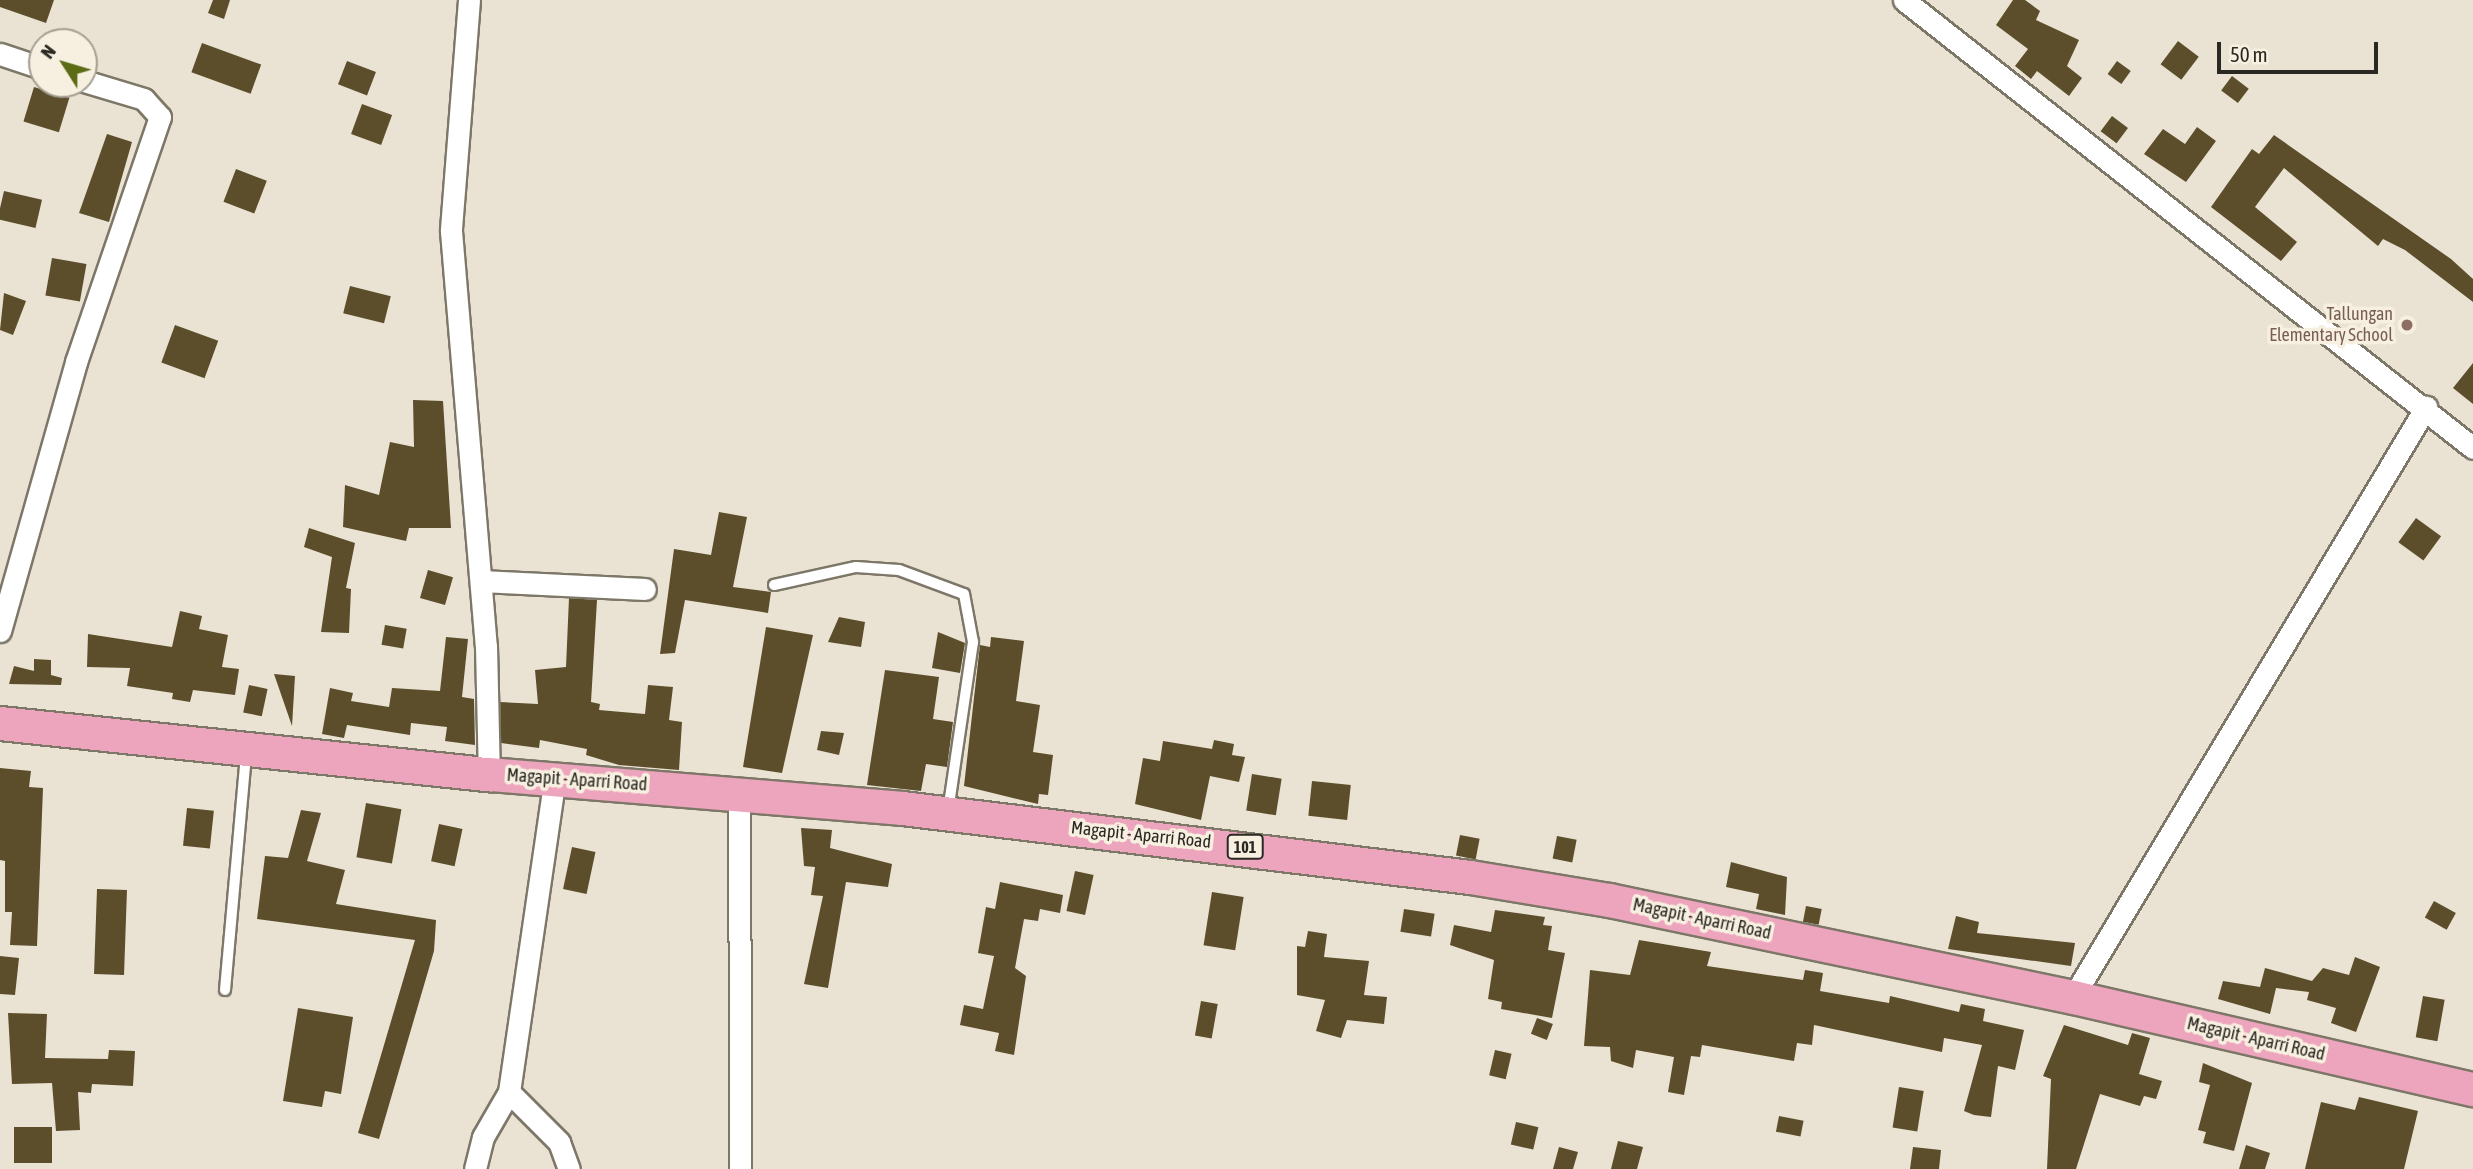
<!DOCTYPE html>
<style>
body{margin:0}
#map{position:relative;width:2473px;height:1169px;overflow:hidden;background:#eae3d3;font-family:"Asap Condensed",sans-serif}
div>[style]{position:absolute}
.building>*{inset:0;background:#5c4e2b;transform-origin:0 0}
.roads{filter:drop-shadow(2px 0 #7d7768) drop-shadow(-2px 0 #7d7768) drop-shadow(0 2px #7d7768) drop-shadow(0 -2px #7d7768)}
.lane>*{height:10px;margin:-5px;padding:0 5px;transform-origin:5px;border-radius:5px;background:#fff}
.street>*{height:21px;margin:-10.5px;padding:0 10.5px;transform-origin:10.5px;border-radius:10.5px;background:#fff}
.primary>*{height:33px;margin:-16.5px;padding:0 16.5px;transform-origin:16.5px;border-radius:16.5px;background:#eda4bd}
.dots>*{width:19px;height:19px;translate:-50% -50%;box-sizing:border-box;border:4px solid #f7f0e0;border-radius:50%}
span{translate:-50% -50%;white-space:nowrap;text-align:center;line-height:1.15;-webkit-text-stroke:7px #f7f0e0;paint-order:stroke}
.shield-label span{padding:2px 5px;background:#f7f0e0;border:2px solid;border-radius:5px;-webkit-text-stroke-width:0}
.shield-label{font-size:16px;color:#2a2822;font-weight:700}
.education-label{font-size:18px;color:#785e54}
.right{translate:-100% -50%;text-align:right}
.street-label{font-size:18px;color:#2a2822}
.north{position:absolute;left:28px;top:28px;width:70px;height:70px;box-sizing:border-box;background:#f7f0e0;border:2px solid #a5a094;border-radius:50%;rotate:307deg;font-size:19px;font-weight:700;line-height:28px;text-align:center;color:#2a2822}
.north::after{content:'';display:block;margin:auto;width:24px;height:32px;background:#5b6b16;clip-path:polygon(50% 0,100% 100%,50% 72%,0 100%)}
.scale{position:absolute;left:2217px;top:42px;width:161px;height:32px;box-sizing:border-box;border:4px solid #2a2822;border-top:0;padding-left:9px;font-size:21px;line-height:24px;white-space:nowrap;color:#2a2822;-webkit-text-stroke:5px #f7f0e0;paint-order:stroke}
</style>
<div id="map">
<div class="building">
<i style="clip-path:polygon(0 0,54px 0,46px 23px,0 7px)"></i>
<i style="clip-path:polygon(213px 0,230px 0,224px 19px,208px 13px)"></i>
<i style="clip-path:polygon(2013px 0,2025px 0,2040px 11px,2036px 20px,2079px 40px,2067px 66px,2082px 78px,2069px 96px,2037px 71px,2031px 79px,2015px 66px,2028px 49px,1996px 25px)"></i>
<i style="left:2178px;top:41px;width:26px;height:29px;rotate:37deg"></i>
<i style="left:202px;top:43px;width:63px;height:31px;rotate:20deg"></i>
<i style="left:347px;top:61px;width:31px;height:25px;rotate:21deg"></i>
<i style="left:2117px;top:61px;width:17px;height:16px;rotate:36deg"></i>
<i style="left:2232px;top:76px;width:21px;height:18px;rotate:37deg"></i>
<i style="left:34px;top:87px;width:37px;height:36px;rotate:17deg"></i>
<i style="left:362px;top:104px;width:32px;height:32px;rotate:20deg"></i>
<i style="left:2112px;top:116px;width:20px;height:19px;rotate:37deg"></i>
<i style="clip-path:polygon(2197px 127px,2216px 141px,2186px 182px,2144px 154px,2163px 129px,2185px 144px)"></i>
<i style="clip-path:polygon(107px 134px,132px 142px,109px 222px,79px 213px)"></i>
<i style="clip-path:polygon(2274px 135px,2451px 259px,2473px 279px,2473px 302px,2405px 250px,2383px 239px,2378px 246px,2284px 168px,2255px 207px,2297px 242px,2281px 261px,2211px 207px,2252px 149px,2259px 154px)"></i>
<i style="left:236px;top:169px;width:33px;height:35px;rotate:21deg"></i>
<i style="left:4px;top:191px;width:39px;height:29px;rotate:13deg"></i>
<i style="left:52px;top:258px;width:35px;height:38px;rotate:10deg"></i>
<i style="left:350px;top:286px;width:42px;height:28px;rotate:14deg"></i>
<i style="clip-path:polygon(4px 293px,26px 301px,13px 335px,0 330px)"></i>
<i style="left:175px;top:325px;width:46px;height:40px;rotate:20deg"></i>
<i style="clip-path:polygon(2473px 363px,2473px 404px,2453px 388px)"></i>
<i style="clip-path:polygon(413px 400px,443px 401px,451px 528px,409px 528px,406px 541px,343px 527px,345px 485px,379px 495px,390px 442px,414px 447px)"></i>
<i style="clip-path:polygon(719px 512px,747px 517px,733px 587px,771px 592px,768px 613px,685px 600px,675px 653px,660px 654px,674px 549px,711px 555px)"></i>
<i style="left:2416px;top:518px;width:31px;height:30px;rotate:36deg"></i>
<i style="clip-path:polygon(309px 528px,355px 543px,346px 588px,351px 589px,349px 633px,321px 632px,332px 557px,304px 547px)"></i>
<i style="left:428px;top:570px;width:26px;height:29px;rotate:16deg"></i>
<i style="clip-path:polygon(569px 598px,597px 600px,591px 702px,600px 704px,599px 710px,645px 714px,648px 685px,673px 687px,669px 720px,682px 722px,679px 770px,619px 765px,586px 755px,587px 749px,540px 740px,539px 748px,501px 743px,500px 702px,538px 704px,535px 670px,566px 667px)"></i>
<i style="clip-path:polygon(180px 611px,202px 616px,199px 629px,228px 635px,222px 667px,239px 669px,235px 695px,193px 690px,190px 702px,172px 699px,173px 693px,127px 686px,130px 668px,87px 667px,88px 634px,172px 647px)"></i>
<i style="clip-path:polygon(839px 617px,865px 622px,861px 647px,828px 642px)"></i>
<i style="left:385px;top:625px;width:22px;height:20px;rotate:10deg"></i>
<i style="clip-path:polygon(766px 627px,813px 635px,782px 773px,743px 767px)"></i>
<i style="clip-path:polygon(938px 632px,965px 643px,960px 673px,932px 668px)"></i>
<i style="clip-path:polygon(446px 637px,468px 639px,462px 697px,474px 699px,475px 745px,445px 741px,447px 727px,411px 723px,410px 735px,347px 725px,344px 738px,322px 734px,330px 688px,353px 693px,351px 701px,389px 707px,392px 688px,440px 691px)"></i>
<i style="clip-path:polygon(991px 637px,1024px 641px,1016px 701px,1040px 705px,1033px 752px,1053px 755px,1048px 795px,1039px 794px,1038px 804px,964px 786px,980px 645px,990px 647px)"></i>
<i style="clip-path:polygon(34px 659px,51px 660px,51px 675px,62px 678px,61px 685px,9px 684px,14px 666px,34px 671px)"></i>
<i style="clip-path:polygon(885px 670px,939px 677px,933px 719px,953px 722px,947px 767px,926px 764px,921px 791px,867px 785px)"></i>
<i style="clip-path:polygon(274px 674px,295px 676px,292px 726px)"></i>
<i style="left:249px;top:685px;width:19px;height:28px;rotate:12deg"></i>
<i style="clip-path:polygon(821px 731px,844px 733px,839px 755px,817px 750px)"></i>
<i style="clip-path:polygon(1214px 740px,1234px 744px,1232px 755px,1245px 757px,1239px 782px,1210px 776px,1201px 820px,1135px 804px,1143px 758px,1160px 761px,1163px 741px,1212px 749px)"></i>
<i style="clip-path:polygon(0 768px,31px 771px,29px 787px,43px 788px,37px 946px,10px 945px,12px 912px,5px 912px,5px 861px,0 860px)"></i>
<i style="left:1252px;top:774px;width:30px;height:37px;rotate:9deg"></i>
<i style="left:1312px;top:781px;width:39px;height:35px;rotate:6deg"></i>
<i style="left:366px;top:803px;width:36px;height:55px;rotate:10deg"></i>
<i style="left:187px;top:808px;width:27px;height:38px;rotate:6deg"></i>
<i style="clip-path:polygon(301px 810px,321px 813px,307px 861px,345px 870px,336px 904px,436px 920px,434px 951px,379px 1139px,358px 1133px,415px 940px,257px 919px,265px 856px,288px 858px)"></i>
<i style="left:439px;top:824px;width:24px;height:38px;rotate:12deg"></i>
<i style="clip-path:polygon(801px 828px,832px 830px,830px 848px,892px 864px,888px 887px,846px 882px,828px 988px,804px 984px,823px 896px,811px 895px,815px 867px,804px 866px)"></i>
<i style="left:1460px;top:835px;width:20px;height:21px;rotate:11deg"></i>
<i style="left:1557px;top:836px;width:20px;height:23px;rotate:11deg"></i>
<i style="left:572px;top:847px;width:24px;height:43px;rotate:12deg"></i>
<i style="clip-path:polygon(1731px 862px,1787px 877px,1785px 915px,1756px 909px,1759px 894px,1726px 887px)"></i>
<i style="left:1075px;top:871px;width:19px;height:41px;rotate:12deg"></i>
<i style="clip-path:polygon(1000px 882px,1063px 895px,1060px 913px,1040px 909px,1038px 921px,1024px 919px,1015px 968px,1026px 976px,1014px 1055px,995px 1051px,999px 1033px,960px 1025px,964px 1005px,983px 1009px,994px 956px,978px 953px,986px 907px,995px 909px)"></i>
<i style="left:97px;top:889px;width:30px;height:85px;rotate:2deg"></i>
<i style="left:1212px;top:892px;width:32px;height:54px;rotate:9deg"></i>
<i style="left:2434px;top:901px;width:25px;height:19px;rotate:29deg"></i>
<i style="left:1806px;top:906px;width:16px;height:16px;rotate:11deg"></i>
<i style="left:1404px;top:909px;width:31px;height:23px;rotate:9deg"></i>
<i style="clip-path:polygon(1495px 910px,1545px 917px,1543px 925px,1552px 926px,1548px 950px,1565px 953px,1552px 1018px,1501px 1009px,1502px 1002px,1488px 999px,1494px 960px,1450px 945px,1454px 925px,1491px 932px)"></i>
<i style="clip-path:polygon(1956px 916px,1979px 922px,1977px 933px,2075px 943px,2071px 966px,1948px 949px)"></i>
<i style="clip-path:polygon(1308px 931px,1327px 934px,1324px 957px,1369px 961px,1364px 995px,1387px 997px,1384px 1024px,1347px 1020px,1341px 1038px,1316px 1031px,1325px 1000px,1297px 995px,1297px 946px,1305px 947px)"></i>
<i style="clip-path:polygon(1639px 940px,1711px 952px,1707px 966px,1803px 980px,1805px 970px,1823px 973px,1820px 991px,1889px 1003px,1890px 996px,1959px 1012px,1961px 1004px,1985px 1009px,1983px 1021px,2024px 1030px,2015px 1070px,1998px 1066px,1991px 1117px,1974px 1115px,1964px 1111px,1982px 1045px,1944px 1038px,1942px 1052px,1814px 1025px,1812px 1045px,1797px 1043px,1794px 1061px,1702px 1045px,1700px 1057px,1691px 1056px,1684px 1095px,1668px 1092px,1674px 1057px,1636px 1050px,1633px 1068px,1611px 1061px,1610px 1047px,1584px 1046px,1590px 970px,1630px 975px)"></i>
<i style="clip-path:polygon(0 956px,19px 958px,15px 995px,0 994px)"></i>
<i style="clip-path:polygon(2355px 957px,2380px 967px,2356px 1032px,2331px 1023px,2336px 1008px,2307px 1000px,2309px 992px,2276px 988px,2270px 1014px,2218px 999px,2223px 981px,2260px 987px,2265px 968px,2312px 981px,2323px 968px,2349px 975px)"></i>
<i style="left:2423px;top:996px;width:22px;height:42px;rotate:10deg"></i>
<i style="left:1201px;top:1001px;width:17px;height:35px;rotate:10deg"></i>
<i style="clip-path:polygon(298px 1008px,353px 1017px,341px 1094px,325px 1091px,322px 1107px,283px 1101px)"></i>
<i style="clip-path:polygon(8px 1013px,47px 1014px,45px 1058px,108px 1059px,109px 1050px,135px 1051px,133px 1086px,92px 1084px,91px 1093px,78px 1092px,80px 1130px,56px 1131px,52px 1083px,12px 1084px)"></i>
<i style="left:1537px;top:1018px;width:17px;height:17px;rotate:21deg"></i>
<i style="clip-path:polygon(2064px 1025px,2128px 1045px,2132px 1033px,2150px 1038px,2139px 1074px,2162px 1081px,2156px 1099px,2144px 1096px,2140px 1106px,2100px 1094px,2076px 1169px,2047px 1169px,2051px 1079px,2043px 1076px)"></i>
<i style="left:1495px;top:1050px;width:17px;height:26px;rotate:13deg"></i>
<i style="clip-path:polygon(2203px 1063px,2252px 1083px,2234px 1151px,2203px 1143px,2206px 1132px,2198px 1130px,2210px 1085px,2199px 1082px)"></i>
<i style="left:1899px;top:1087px;width:25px;height:41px;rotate:9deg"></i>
<i style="clip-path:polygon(2359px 1097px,2418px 1111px,2404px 1169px,2305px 1169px,2321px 1102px,2355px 1110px)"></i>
<i style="left:1779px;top:1116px;width:25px;height:16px;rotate:11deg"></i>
<i style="left:1516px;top:1122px;width:23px;height:23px;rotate:13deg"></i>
<i style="left:52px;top:1127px;width:36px;height:38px;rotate:90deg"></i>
<i style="clip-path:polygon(1618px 1141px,1643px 1147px,1637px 1169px,1611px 1169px)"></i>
<i style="clip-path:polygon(2246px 1145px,2270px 1153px,2265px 1169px,2239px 1169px)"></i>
<i style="clip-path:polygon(1559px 1147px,1578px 1152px,1573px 1169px,1553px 1169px)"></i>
<i style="clip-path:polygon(1913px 1147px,1941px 1150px,1939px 1169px,1910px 1169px)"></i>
</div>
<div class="roads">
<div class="lane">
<i style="left:774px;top:585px;width:84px;rotate:-12.4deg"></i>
<i style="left:856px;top:567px;width:43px;rotate:4deg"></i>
<i style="left:899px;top:570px;width:69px;rotate:20.3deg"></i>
<i style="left:964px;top:594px;width:49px;rotate:79.4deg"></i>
<i style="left:973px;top:642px;width:171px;rotate:98.4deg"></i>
<i style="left:225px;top:990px;width:238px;rotate:-84.9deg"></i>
</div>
<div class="street">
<i style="left:469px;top:0;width:232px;rotate:94.5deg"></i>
<i style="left:451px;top:231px;width:416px;rotate:85.2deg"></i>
<i style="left:486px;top:646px;width:128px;rotate:88.7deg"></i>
<i style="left:1904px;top:0;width:724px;rotate:38.21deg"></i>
<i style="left:0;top:54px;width:44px;rotate:18.4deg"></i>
<i style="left:481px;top:581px;width:164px;rotate:2.8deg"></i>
<i style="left:0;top:631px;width:280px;rotate:-74.2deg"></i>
<i style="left:76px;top:362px;width:259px;rotate:-71.1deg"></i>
<i style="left:160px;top:117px;width:24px;rotate:-132deg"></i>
<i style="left:144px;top:99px;width:63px;rotate:-163.3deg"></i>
<i style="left:739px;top:793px;width:376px;rotate:89.8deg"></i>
<i style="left:2073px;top:997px;width:688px;rotate:-59.11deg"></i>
<i style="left:509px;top:1092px;width:71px;rotate:45deg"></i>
<i style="left:559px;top:1142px;width:29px;rotate:70deg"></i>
<i style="left:475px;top:1169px;width:33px;rotate:-76deg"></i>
<i style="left:483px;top:1137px;width:52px;rotate:-60deg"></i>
<i style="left:509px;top:1092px;width:320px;rotate:-81.7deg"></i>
</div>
<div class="primary">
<i style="left:0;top:723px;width:492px;rotate:6deg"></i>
<i style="left:489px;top:774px;width:414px;rotate:4.7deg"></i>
<i style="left:902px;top:808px;width:572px;rotate:6.93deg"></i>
<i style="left:1470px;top:877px;width:141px;rotate:9.4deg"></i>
<i style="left:1609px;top:900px;width:474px;rotate:11.8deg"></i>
<i style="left:2073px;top:997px;width:410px;rotate:13deg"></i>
</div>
</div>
<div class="dots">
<i style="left:2407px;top:325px;background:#8d6e63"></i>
</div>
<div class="shield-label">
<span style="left:1245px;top:847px">101</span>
</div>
<div class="education-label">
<span class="right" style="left:2393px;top:325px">Tallungan<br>Elementary School</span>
</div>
<div class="street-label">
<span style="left:577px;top:780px;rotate:4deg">Magapit - Aparri Road</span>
<span style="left:1141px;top:835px;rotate:6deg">Magapit - Aparri Road</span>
<span style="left:1702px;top:919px;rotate:12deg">Magapit - Aparri Road</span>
<span style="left:2256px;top:1039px;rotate:13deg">Magapit - Aparri Road</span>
</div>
<div class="north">N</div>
<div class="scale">50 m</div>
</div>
